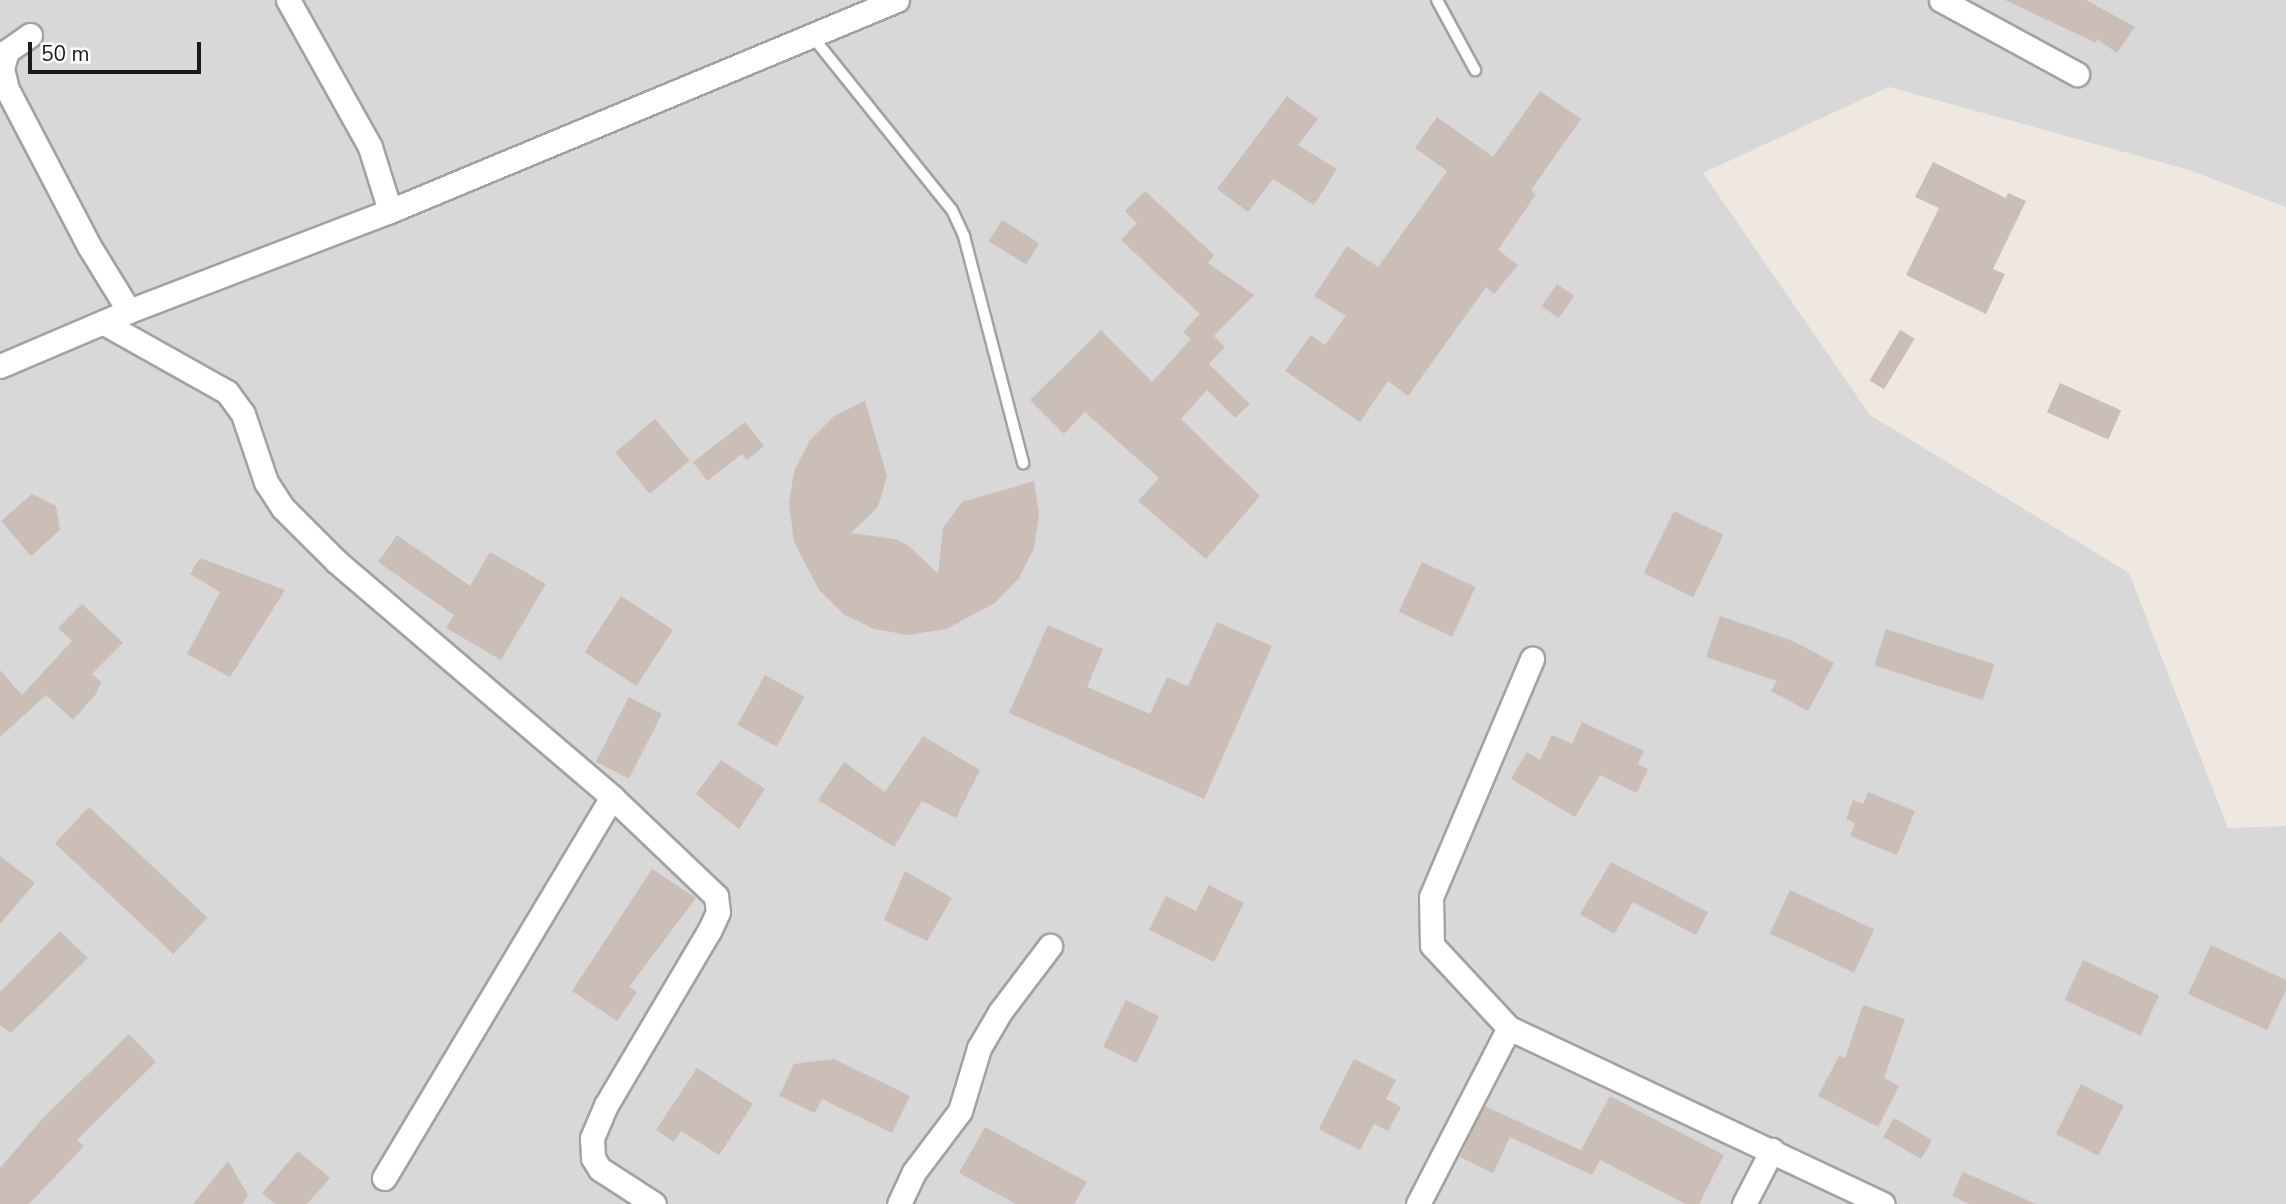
<!DOCTYPE html>
<style>
body{margin:0}
#map{position:relative;width:2286px;height:1204px;overflow:hidden;background:#eee8e0;font-family:"Nunito Sans",sans-serif}
div>[style]{position:absolute}
.residential>*{inset:0;background:#d9d8d8}
.building>*{inset:0;background:#cabeb6;transform-origin:0 0}
.roads{filter:drop-shadow(2px 0 #a2a2a2) drop-shadow(-2px 0 #a2a2a2) drop-shadow(0 2px #a2a2a2) drop-shadow(0 -2px #a2a2a2)}
.lane>*{height:10px;margin:-5px;padding:0 5px;transform-origin:5px;border-radius:5px;background:#fff}
.street>*{height:23px;margin:-11.5px;padding:0 11.5px;transform-origin:11.5px;border-radius:11.5px;background:#fff}
span{translate:-50% -50%;white-space:nowrap;text-align:center;line-height:1.15;-webkit-text-stroke:5px #fff;paint-order:stroke}
.scale{position:absolute;left:28px;top:42px;width:173px;height:32px;box-sizing:border-box;border:4px solid #1b1b1b;border-top:0;padding-left:9px;font-size:21px;line-height:24px;white-space:nowrap;color:#1b1b1b;-webkit-text-stroke:5px #fff;paint-order:stroke}
</style>
<div id="map">
<div class="residential">
<i style="clip-path:polygon(0 0,2286px 0,2286px 207px,2189px 170px,1889px 87px,1703px 173px,1870px 415px,2129px 573px,2228px 828px,2286px 826px,2286px 1204px,0 1204px)"></i>
</div>
<div class="building">
<i style="clip-path:polygon(2005px 0,2086px 0,2135px 27px,2117px 53px,2097px 39px,2096px 43px)"></i>
<i style="clip-path:polygon(1540px 91px,1581px 119px,1531px 190px,1536px 194px,1498px 250px,1518px 265px,1494px 294px,1486px 287px,1408px 396px,1388px 381px,1360px 422px,1285px 371px,1311px 335px,1325px 345px,1346px 316px,1314px 296px,1347px 246px,1378px 267px,1447px 171px,1415px 148px,1437px 117px,1493px 157px)"></i>
<i style="clip-path:polygon(1287px 96px,1318px 119px,1298px 145px,1337px 169px,1314px 205px,1273px 179px,1248px 212px,1217px 189px)"></i>
<i style="clip-path:polygon(1933px 162px,2006px 198px,2008px 193px,2026px 201px,1993px 269px,2005px 274px,1986px 314px,1906px 275px,1939px 208px,1915px 197px)"></i>
<i style="clip-path:polygon(1145px 191px,1214px 255px,1208px 263px,1254px 295px,1214px 336px,1225px 347px,1209px 364px,1250px 404px,1235px 418px,1207px 390px,1181px 419px,1260px 496px,1206px 559px,1138px 501px,1159px 478px,1085px 412px,1064px 434px,1030px 400px,1101px 330px,1152px 382px,1191px 339px,1183px 332px,1200px 314px,1121px 240px,1137px 223px,1125px 211px)"></i>
<i style="left:1002px;top:220px;width:44px;height:25px;rotate:32deg"></i>
<i style="left:1557px;top:284px;width:21px;height:27px;rotate:35deg"></i>
<i style="left:1900px;top:330px;width:17px;height:59px;rotate:31deg"></i>
<i style="left:2060px;top:383px;width:67px;height:32px;rotate:24deg"></i>
<i style="clip-path:polygon(865px 401px,887px 476px,878px 507px,851px 533px,895px 539px,909px 546px,938px 574px,943px 528px,962px 502px,1034px 481px,1039px 514px,1034px 548px,1019px 578px,995px 603px,946px 629px,908px 635px,874px 629px,843px 614px,819px 590px,794px 542px,789px 504px,794px 471px,810px 440px,834px 416px)"></i>
<i style="left:655px;top:419px;width:54px;height:52px;rotate:50deg"></i>
<i style="clip-path:polygon(745px 422px,764px 446px,747px 460px,742px 454px,707px 481px,693px 462px)"></i>
<i style="clip-path:polygon(32px 494px,56px 506px,60px 530px,31px 556px,1px 521px)"></i>
<i style="left:1674px;top:511px;width:55px;height:69px;rotate:26deg"></i>
<i style="clip-path:polygon(397px 535px,470px 586px,490px 552px,546px 584px,501px 660px,446px 628px,454px 615px,378px 562px)"></i>
<i style="clip-path:polygon(200px 558px,285px 590px,230px 677px,187px 654px,220px 592px,190px 574px)"></i>
<i style="left:1422px;top:562px;width:59px;height:55px;rotate:25deg"></i>
<i style="left:621px;top:596px;width:62px;height:67px;rotate:33deg"></i>
<i style="clip-path:polygon(82px 604px,123px 643px,92px 674px,101px 682px,96px 694px,73px 720px,46px 695px,0 737px,0 670px,22px 695px,72px 641px,58px 628px)"></i>
<i style="clip-path:polygon(1720px 616px,1793px 641px,1834px 663px,1808px 711px,1771px 691px,1777px 681px,1706px 657px)"></i>
<i style="clip-path:polygon(1217px 622px,1272px 646px,1204px 799px,1009px 713px,1048px 625px,1103px 649px,1087px 687px,1150px 714px,1167px 677px,1188px 686px)"></i>
<i style="left:1886px;top:629px;width:114px;height:38px;rotate:18deg"></i>
<i style="left:765px;top:675px;width:45px;height:57px;rotate:29deg"></i>
<i style="left:629px;top:697px;width:37px;height:73px;rotate:27deg"></i>
<i style="clip-path:polygon(1582px 722px,1644px 751px,1638px 764px,1648px 769px,1637px 793px,1600px 775px,1575px 817px,1511px 779px,1527px 752px,1540px 760px,1552px 735px,1572px 744px)"></i>
<i style="clip-path:polygon(923px 736px,980px 770px,956px 818px,922px 801px,894px 847px,818px 800px,844px 762px,885px 792px)"></i>
<i style="clip-path:polygon(721px 760px,765px 789px,739px 829px,696px 794px)"></i>
<i style="clip-path:polygon(1868px 792px,1915px 811px,1897px 855px,1850px 836px,1855px 823px,1846px 819px,1853px 800px,1863px 804px)"></i>
<i style="left:89px;top:807px;width:162px;height:50px;rotate:43deg"></i>
<i style="clip-path:polygon(0 856px,35px 883px,0 924px)"></i>
<i style="clip-path:polygon(1611px 862px,1708px 912px,1696px 935px,1633px 902px,1614px 934px,1580px 914px)"></i>
<i style="clip-path:polygon(652px 869px,696px 898px,629px 987px,637px 992px,617px 1021px,572px 991px)"></i>
<i style="clip-path:polygon(905px 871px,952px 898px,927px 941px,884px 920px)"></i>
<i style="clip-path:polygon(1209px 885px,1244px 903px,1214px 962px,1149px 930px,1166px 896px,1196px 911px)"></i>
<i style="left:1790px;top:890px;width:93px;height:48px;rotate:25deg"></i>
<i style="clip-path:polygon(60px 931px,88px 958px,11px 1033px,0 1025px,0 992px)"></i>
<i style="clip-path:polygon(2211px 945px,2286px 980px,2286px 990px,2267px 1030px,2188px 994px)"></i>
<i style="left:2083px;top:960px;width:84px;height:44px;rotate:25deg"></i>
<i style="left:1126px;top:1000px;width:37px;height:52px;rotate:26deg"></i>
<i style="clip-path:polygon(1863px 1005px,1905px 1019px,1884px 1078px,1899px 1086px,1878px 1127px,1818px 1096px,1839px 1056px,1845px 1058px)"></i>
<i style="clip-path:polygon(129px 1034px,156px 1062px,77px 1140px,84px 1146px,29px 1204px,0 1204px,0 1168px,44px 1117px)"></i>
<i style="clip-path:polygon(834px 1059px,910px 1096px,892px 1133px,822px 1099px,815px 1113px,779px 1096px,794px 1064px)"></i>
<i style="clip-path:polygon(1354px 1059px,1396px 1080px,1386px 1099px,1401px 1107px,1388px 1131px,1374px 1124px,1360px 1150px,1319px 1129px)"></i>
<i style="clip-path:polygon(697px 1068px,753px 1104px,719px 1155px,681px 1131px,674px 1142px,656px 1130px)"></i>
<i style="left:2081px;top:1084px;width:48px;height:56px;rotate:27deg"></i>
<i style="clip-path:polygon(1610px 1096px,1724px 1155px,1699px 1204px,1686px 1204px,1600px 1160px,1592px 1175px,1510px 1137px,1493px 1173px,1460px 1157px,1484px 1106px,1581px 1150px)"></i>
<i style="left:1894px;top:1118px;width:44px;height:22px;rotate:30deg"></i>
<i style="clip-path:polygon(985px 1127px,1087px 1182px,1074px 1204px,1016px 1204px,959px 1173px)"></i>
<i style="clip-path:polygon(298px 1151px,330px 1178px,307px 1204px,275px 1204px,262px 1193px)"></i>
<i style="clip-path:polygon(228px 1161px,248px 1195px,242px 1204px,193px 1204px)"></i>
<i style="clip-path:polygon(1963px 1172px,2036px 1204px,1969px 1204px,1952px 1196px)"></i>
</div>
<div class="roads">
<div class="lane">
<i style="left:1437px;top:0;width:80px;rotate:61.5deg"></i>
<i style="left:812px;top:36px;width:223px;rotate:51.2deg"></i>
<i style="left:952px;top:210px;width:29px;rotate:65deg"></i>
<i style="left:964px;top:236px;width:235px;rotate:75.4deg"></i>
</div>
<div class="street">
<i style="left:288px;top:0;width:168px;rotate:60.8deg"></i>
<i style="left:370px;top:147px;width:67px;rotate:72.6deg"></i>
<i style="left:1941px;top:0;width:155px;rotate:28.6deg"></i>
<i style="left:30px;top:35px;width:28px;rotate:145deg"></i>
<i style="left:7px;top:51px;width:18px;rotate:106deg"></i>
<i style="left:2px;top:68px;width:22px;rotate:77deg"></i>
<i style="left:7px;top:89px;width:177px;rotate:62.4deg"></i>
<i style="left:89px;top:246px;width:76px;rotate:58.4deg"></i>
<i style="left:104px;top:323px;width:141px;rotate:29.3deg"></i>
<i style="left:227px;top:392px;width:27px;rotate:54deg"></i>
<i style="left:243px;top:414px;width:72px;rotate:71.3deg"></i>
<i style="left:266px;top:482px;width:31px;rotate:57deg"></i>
<i style="left:283px;top:508px;width:76px;rotate:45deg"></i>
<i style="left:337px;top:562px;width:362px;rotate:40.5deg"></i>
<i style="left:612px;top:797px;width:144px;rotate:43.6deg"></i>
<i style="left:716px;top:896px;width:16px;rotate:83deg"></i>
<i style="left:718px;top:912px;width:21px;rotate:115deg"></i>
<i style="left:709px;top:931px;width:202px;rotate:120.6deg"></i>
<i style="left:606px;top:1105px;width:36px;rotate:113deg"></i>
<i style="left:592px;top:1138px;width:20px;rotate:87deg"></i>
<i style="left:593px;top:1158px;width:13px;rotate:58deg"></i>
<i style="left:600px;top:1169px;width:64px;rotate:32.9deg"></i>
<i style="left:0;top:366px;width:140px;rotate:-23.1deg"></i>
<i style="left:129px;top:311px;width:280px;rotate:-21deg"></i>
<i style="left:390px;top:211px;width:549px;rotate:-22.6deg"></i>
<i style="left:1509px;top:1028px;width:113px;rotate:-132.9deg"></i>
<i style="left:1432px;top:945px;width:48px;rotate:-91.2deg"></i>
<i style="left:1431px;top:897px;width:259px;rotate:-67deg"></i>
<i style="left:384px;top:1178px;width:444px;rotate:-59.1deg"></i>
<i style="left:899px;top:1204px;width:35px;rotate:-65deg"></i>
<i style="left:914px;top:1172px;width:76px;rotate:-53deg"></i>
<i style="left:960px;top:1111px;width:66px;rotate:-73.2deg"></i>
<i style="left:979px;top:1048px;width:42px;rotate:-59.7deg"></i>
<i style="left:1000px;top:1012px;width:83px;rotate:-52.9deg"></i>
<i style="left:1418px;top:1204px;width:198px;rotate:-62.7deg"></i>
<i style="left:1509px;top:1028px;width:413px;rotate:25.2deg"></i>
<i style="left:1744px;top:1204px;width:61px;rotate:-62.6deg"></i>
</div>
</div>
<div class="scale">50 m</div>
</div>
